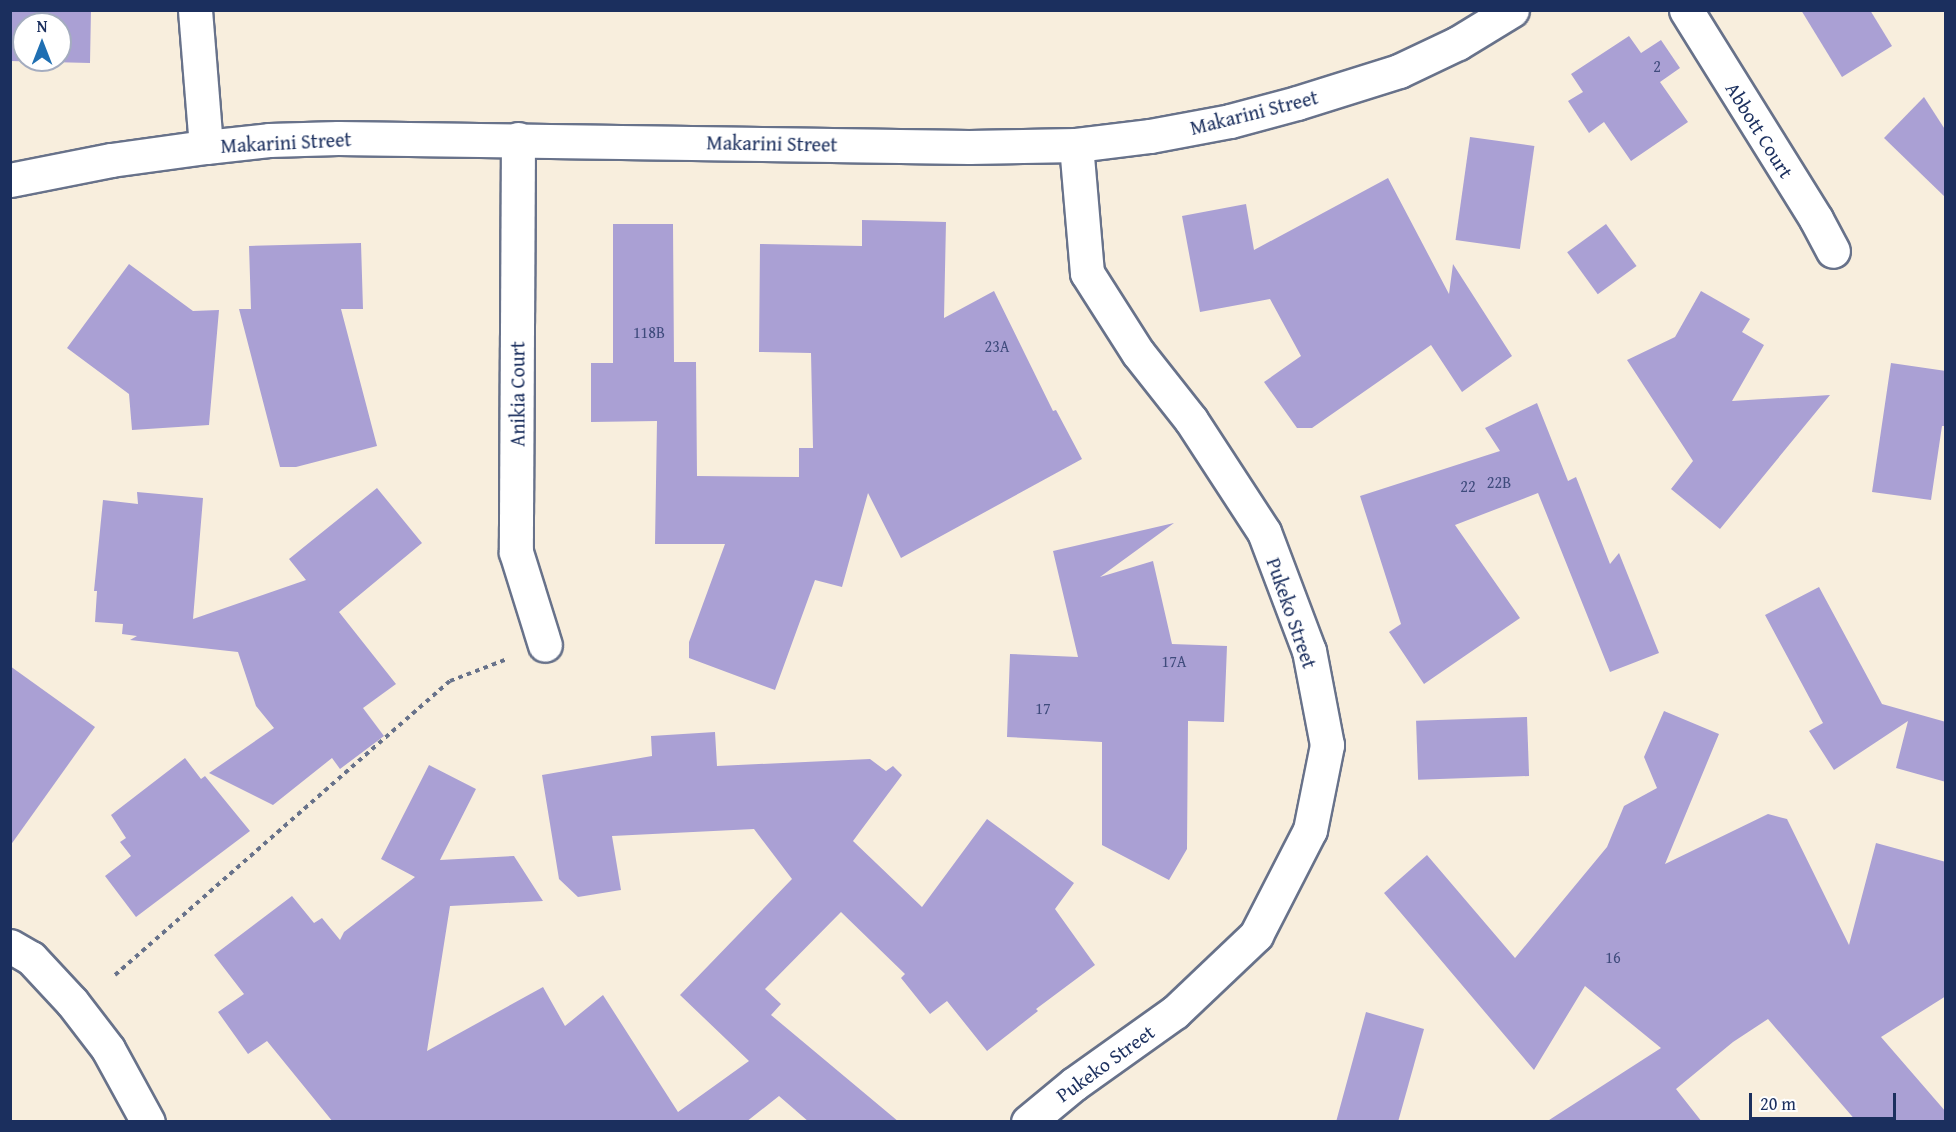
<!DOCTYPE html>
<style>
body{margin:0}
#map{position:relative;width:1956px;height:1132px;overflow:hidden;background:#f8eedd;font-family:"Gentium Book Plus",serif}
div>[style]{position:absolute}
.building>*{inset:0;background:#aaa0d4;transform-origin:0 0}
.path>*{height:4px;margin-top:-2px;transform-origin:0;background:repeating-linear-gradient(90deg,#68728a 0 4.5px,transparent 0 9px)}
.roads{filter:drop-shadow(2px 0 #68728a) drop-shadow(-2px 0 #68728a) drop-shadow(0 2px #68728a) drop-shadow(0 -2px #68728a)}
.minor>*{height:33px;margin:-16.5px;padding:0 16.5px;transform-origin:16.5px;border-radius:16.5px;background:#fff}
span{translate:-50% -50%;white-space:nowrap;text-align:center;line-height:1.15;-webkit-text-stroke:4.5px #fff;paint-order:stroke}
.number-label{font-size:16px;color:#3f4b7c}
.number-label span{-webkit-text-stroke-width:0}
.street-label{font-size:20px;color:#1b2f5e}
.frame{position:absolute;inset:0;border:12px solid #1b2f5e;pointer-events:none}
.north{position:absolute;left:12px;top:12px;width:60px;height:60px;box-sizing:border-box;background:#fff;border:2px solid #a4acbf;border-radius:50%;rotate:0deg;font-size:16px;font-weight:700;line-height:24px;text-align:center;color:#1b2f5e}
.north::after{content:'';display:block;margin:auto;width:21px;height:27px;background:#1f6fb2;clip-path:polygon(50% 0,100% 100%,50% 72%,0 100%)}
.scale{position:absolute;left:1749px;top:1093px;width:147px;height:27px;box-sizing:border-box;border:3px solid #1b2f5e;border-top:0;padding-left:8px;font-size:18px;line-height:21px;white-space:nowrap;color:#1b2f5e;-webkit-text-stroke:4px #fff;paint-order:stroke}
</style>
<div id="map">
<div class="building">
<i style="clip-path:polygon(evenodd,10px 10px,91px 10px,90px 63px,10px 61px,10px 10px,24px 24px,60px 24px,60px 60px,24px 60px,24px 24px)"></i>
<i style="clip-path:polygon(1801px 10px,1870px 10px,1892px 46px,1842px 77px)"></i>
<i style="clip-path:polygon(1629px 36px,1641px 53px,1661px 40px,1680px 68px,1660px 82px,1688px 122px,1631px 161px,1604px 122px,1589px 133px,1568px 101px,1583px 92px,1571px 74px)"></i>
<i style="clip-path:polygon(1924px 97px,1946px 131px,1946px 198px,1884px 138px)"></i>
<i style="left:1470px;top:137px;width:65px;height:104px;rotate:8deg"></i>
<i style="clip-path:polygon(1388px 178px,1449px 294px,1453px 264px,1512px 356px,1462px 392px,1431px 345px,1312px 428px,1297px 428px,1264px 382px,1301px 356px,1270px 299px,1200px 312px,1182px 216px,1246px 204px,1254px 250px)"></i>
<i style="clip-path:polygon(862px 220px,946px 222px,944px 318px,994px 291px,1053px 411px,1056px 410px,1082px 459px,901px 558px,868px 493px,842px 587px,815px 580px,775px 690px,689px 658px,689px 642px,725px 544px,655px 544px,657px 421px,591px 422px,591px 363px,613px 363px,613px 224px,673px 224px,674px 362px,696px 362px,697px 476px,799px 477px,799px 448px,813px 448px,811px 353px,759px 352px,760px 244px,862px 246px)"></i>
<i style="left:1606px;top:224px;width:52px;height:48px;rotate:54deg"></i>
<i style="clip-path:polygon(361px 243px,363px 309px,341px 309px,377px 446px,296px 467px,280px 467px,239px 309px,251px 309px,249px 246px)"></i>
<i style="clip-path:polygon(129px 264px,193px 311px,219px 310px,209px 425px,132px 430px,129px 394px,67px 348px)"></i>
<i style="clip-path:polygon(1701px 291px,1750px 319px,1742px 332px,1764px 345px,1732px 401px,1830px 395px,1720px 529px,1671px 489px,1693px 461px,1627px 360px,1675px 337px)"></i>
<i style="clip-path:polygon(1891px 363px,1946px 371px,1946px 426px,1942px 426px,1931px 500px,1872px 492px)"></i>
<i style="clip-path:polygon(1537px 403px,1568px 481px,1576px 477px,1610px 564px,1619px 553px,1659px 653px,1610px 672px,1538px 493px,1455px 525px,1520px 618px,1424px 684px,1389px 632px,1401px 624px,1360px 496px,1500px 451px,1485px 428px)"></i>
<i style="clip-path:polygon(377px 488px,422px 543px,339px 612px,396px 684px,363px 708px,384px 736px,340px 769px,332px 758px,273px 805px,209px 773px,274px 728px,256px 706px,238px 652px,130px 640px,137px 636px,122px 634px,123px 624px,95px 622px,97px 591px,94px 591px,103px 500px,138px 504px,137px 492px,203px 498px,193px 619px,306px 580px,289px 559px)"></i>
<i style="clip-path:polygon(1174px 523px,1100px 577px,1153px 561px,1172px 644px,1227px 646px,1224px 722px,1188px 721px,1187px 849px,1169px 880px,1102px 845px,1102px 742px,1007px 737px,1010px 654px,1078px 657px,1053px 551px)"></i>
<i style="clip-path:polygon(1819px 587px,1882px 704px,1946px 722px,1946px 782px,1896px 768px,1908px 721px,1834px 770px,1809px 731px,1823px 723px,1765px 615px)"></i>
<i style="clip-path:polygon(10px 666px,95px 727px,10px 846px)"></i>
<i style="clip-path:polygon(1664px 711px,1719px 734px,1665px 864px,1768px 814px,1787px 819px,1849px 945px,1876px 843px,1946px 862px,1946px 996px,1881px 1037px,1946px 1112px,1946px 1122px,1857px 1122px,1768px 1019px,1733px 1042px,1676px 1089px,1702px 1122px,1546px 1122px,1661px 1048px,1585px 986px,1534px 1070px,1384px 893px,1427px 855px,1515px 958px,1607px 847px,1624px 806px,1657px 788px,1644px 757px)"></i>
<i style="left:1527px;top:717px;width:59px;height:111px;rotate:88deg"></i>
<i style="clip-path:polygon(715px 732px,717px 766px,870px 759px,886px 771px,893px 766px,902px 775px,853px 841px,922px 907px,987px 819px,1074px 883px,1055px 909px,1095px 965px,1036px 1009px,1038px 1011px,987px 1051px,947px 1001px,930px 1014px,901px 978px,905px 974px,841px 912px,765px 989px,781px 1004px,771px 1015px,899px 1122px,809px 1122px,779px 1096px,746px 1122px,333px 1122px,267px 1041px,248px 1054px,218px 1012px,244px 994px,214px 955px,292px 896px,314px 923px,322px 918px,340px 940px,344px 932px,415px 877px,381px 859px,429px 765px,476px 789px,440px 860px,514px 856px,543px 901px,450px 906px,427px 1051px,543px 987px,565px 1026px,603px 995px,678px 1112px,749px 1061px,680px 995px,792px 879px,754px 829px,612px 836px,621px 890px,578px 897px,559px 879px,542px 775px,652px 756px,651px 736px)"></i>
<i style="clip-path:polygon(185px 758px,201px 779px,205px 776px,250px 831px,136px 917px,105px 876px,131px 856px,120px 842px,126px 838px,111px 815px)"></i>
<i style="clip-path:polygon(1366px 1012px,1424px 1029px,1398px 1122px,1336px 1122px)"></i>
</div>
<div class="path">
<i style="left:115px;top:975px;width:446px;rotate:-41.3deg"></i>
<i style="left:450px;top:681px;width:61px;rotate:-21.1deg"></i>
</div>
<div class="roads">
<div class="minor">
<i style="left:195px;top:10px;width:137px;rotate:85.4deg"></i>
<i style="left:1686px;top:10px;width:246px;rotate:58.1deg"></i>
<i style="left:1816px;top:219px;width:36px;rotate:62deg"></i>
<i style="left:518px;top:139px;width:413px;rotate:90.3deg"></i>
<i style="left:516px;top:552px;width:97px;rotate:72.7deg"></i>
<i style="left:10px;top:180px;width:103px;rotate:-11.2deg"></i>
<i style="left:111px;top:160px;width:96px;rotate:-7.8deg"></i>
<i style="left:206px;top:147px;width:63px;rotate:-6.3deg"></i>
<i style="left:269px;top:140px;width:69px;rotate:-1.7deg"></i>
<i style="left:338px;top:138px;width:631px;rotate:0.82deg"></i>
<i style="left:969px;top:147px;width:107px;rotate:-1.1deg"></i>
<i style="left:1076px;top:145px;width:75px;rotate:-6.9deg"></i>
<i style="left:1150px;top:136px;width:81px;rotate:-10.6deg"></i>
<i style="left:1230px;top:121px;width:69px;rotate:-15deg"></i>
<i style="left:1297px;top:103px;width:107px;rotate:-17.4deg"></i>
<i style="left:1399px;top:71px;width:65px;rotate:-25.4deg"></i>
<i style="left:1458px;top:43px;width:63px;rotate:-31.4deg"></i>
<i style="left:10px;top:946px;width:24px;rotate:30deg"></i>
<i style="left:31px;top:958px;width:60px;rotate:47deg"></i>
<i style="left:72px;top:1002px;width:59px;rotate:52.5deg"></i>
<i style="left:108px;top:1049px;width:83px;rotate:61.3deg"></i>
<i style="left:1028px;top:1122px;width:60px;rotate:-39.6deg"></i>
<i style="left:1074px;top:1084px;width:124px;rotate:-35.5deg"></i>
<i style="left:1175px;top:1012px;width:112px;rotate:-43.5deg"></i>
<i style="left:1256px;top:935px;width:118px;rotate:-62.8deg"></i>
<i style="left:1310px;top:830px;width:87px;rotate:-78.7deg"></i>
<i style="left:1327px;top:745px;width:96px;rotate:-100.8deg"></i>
<i style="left:1309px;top:651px;width:127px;rotate:-110.7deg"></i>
<i style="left:1264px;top:532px;width:134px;rotate:-123.1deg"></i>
<i style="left:1191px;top:420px;width:85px;rotate:-128.3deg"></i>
<i style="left:1138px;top:353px;width:95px;rotate:-122.5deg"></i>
<i style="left:1087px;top:273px;width:128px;rotate:-94.9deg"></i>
</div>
</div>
<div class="number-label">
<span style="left:1657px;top:66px">2</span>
<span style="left:649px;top:332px">118B</span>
<span style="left:997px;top:346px">23A</span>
<span style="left:1499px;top:482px">22B</span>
<span style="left:1468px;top:486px">22</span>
<span style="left:1174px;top:661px">17A</span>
<span style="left:1043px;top:708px">17</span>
<span style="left:1613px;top:957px">16</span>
</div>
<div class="street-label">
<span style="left:1254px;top:112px;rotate:-14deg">Makarini Street</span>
<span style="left:1760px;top:130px;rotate:58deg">Abbott Court</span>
<span style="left:286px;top:142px;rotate:-3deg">Makarini Street</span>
<span style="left:772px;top:143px;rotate:1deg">Makarini Street</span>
<span style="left:517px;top:394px;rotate:-90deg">Anikia Court</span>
<span style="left:1292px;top:613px;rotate:71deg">Pukeko Street</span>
<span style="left:1105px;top:1063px;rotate:-36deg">Pukeko Street</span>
</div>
<div class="frame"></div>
<div class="north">N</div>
<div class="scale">20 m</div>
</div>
